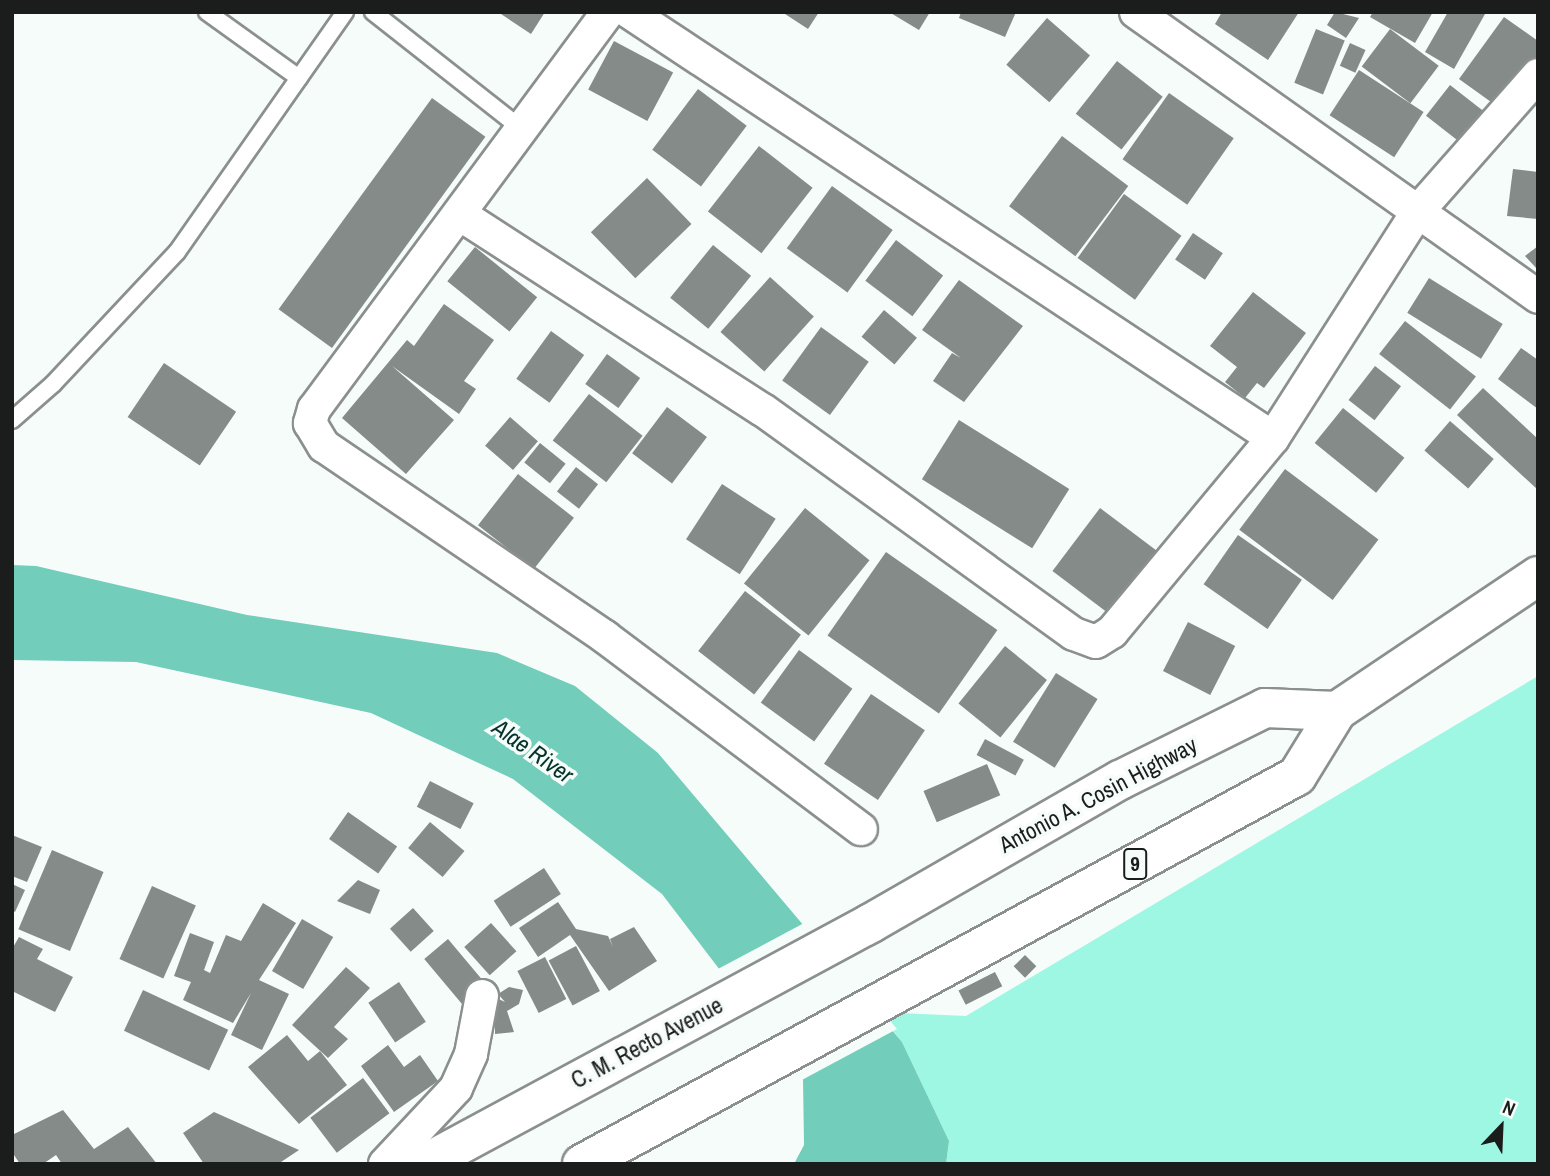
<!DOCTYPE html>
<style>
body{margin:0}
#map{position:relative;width:1550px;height:1176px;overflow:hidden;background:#f6fcfa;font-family:"Archivo Narrow",sans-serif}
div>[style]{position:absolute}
.green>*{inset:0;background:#9ef7e3}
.water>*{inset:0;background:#72cdba}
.pier>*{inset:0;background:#f6fcfa}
.building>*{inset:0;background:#858b89;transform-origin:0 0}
.roads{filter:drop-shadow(2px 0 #8b908f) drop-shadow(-2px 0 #8b908f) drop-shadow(0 2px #8b908f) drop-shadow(0 -2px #8b908f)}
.service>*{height:16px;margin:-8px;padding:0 8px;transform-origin:8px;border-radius:8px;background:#fff}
.minor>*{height:32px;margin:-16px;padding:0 16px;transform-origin:16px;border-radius:16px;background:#fff}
.trunk>*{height:38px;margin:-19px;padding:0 19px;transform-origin:19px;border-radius:19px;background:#fff}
span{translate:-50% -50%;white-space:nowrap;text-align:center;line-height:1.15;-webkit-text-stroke:7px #f6fcfa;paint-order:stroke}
.shield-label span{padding:2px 5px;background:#f6fcfa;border:2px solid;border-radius:5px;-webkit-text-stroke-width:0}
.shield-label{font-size:21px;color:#1b1d1c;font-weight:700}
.street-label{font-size:23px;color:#1b1d1c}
.water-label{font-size:24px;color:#06332b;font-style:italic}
.frame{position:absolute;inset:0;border:14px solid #1b1d1c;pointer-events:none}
.north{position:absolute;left:1466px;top:1092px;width:70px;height:70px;-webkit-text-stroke:5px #f6fcfa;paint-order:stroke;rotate:23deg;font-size:19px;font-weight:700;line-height:28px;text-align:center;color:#1b1d1c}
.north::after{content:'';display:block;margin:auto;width:24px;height:32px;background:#1b1d1c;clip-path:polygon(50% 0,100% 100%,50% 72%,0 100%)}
</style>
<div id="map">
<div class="green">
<i style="clip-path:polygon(1538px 676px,1538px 1164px,946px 1164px,949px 1141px,902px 1042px,878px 1012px,966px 1016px)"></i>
</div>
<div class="water">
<i style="clip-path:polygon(12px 565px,36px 566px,247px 615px,497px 653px,575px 686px,658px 753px,902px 1042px,949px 1141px,946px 1164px,794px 1164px,804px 1145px,803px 1079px,662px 894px,513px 779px,371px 713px,136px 662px,12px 660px)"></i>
</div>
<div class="pier">
<i style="clip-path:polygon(806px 922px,897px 1029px,800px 1081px,716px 970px)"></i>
</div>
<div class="building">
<i style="clip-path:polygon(498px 12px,545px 12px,531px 34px)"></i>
<i style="clip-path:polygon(782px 12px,819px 12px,808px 29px)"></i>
<i style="clip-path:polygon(889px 12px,930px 12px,919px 30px)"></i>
<i style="clip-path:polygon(961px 12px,1016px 12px,1005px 37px,959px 18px)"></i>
<i style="clip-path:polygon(1222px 12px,1299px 12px,1268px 60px,1215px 24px)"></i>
<i style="clip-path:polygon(1335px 12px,1359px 18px,1346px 38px,1327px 25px)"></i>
<i style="clip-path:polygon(1373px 12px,1433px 12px,1415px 43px,1370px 17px)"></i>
<i style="clip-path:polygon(1448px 12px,1485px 14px,1454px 69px,1425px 52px)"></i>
<i style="clip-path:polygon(1504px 17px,1538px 41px,1538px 67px,1505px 112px,1459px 79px)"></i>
<i style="left:1047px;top:18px;width:57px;height:62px;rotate:41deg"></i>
<i style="left:1316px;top:29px;width:31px;height:58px;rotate:22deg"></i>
<i style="left:1390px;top:29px;width:61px;height:47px;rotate:37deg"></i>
<i style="left:614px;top:41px;width:67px;height:55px;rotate:28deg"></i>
<i style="left:1350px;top:43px;width:17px;height:25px;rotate:24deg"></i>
<i style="left:1117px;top:61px;width:58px;height:67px;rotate:38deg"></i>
<i style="left:1359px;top:70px;width:77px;height:54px;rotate:33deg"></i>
<i style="left:1450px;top:85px;width:46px;height:39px;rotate:38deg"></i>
<i style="left:698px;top:89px;width:61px;height:76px;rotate:37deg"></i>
<i style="left:1169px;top:93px;width:79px;height:81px;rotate:35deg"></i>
<i style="left:432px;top:98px;width:66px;height:261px;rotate:36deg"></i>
<i style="left:1062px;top:136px;width:83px;height:88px;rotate:37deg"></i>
<i style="left:759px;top:146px;width:68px;height:83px;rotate:38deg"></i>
<i style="clip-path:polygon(1513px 169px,1538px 172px,1538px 219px,1507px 216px)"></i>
<i style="left:647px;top:178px;width:64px;height:78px;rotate:46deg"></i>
<i style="left:832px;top:186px;width:75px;height:77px;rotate:36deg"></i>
<i style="left:1124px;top:194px;width:71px;height:79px;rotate:36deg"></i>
<i style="left:1193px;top:233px;width:36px;height:32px;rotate:34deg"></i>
<i style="left:896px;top:240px;width:59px;height:51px;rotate:37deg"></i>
<i style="left:713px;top:245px;width:49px;height:68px;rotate:39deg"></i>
<i style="clip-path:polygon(1538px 246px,1538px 270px,1525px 256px)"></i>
<i style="left:475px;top:247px;width:80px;height:44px;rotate:39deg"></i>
<i style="left:770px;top:277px;width:59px;height:74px;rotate:42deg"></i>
<i style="left:1429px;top:278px;width:87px;height:41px;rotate:32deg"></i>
<i style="clip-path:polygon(959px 280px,1023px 326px,964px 402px,933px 381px,952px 353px,961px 358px,922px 330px)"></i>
<i style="clip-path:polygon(1253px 292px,1306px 333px,1264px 388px,1257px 383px,1245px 398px,1225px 382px,1237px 367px,1210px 346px)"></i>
<i style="clip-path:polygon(444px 304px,494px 340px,464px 381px,476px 389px,459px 414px,392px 366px,454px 420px,406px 474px,342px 418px,407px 340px,414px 346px)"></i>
<i style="left:884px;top:310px;width:43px;height:35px;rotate:40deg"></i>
<i style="left:1405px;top:321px;width:90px;height:42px;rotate:38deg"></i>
<i style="left:821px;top:327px;width:59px;height:66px;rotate:36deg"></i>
<i style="left:551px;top:331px;width:41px;height:59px;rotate:36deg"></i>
<i style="clip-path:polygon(1521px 348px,1538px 360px,1538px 409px,1498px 379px)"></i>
<i style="left:607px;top:354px;width:41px;height:37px;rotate:36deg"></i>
<i style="left:164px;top:363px;width:87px;height:65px;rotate:34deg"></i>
<i style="left:1375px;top:366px;width:33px;height:43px;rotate:38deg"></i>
<i style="clip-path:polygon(1483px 388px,1538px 439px,1538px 490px,1457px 415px)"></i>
<i style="left:589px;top:394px;width:68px;height:59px;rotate:38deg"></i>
<i style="left:667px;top:407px;width:50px;height:58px;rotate:37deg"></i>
<i style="left:1343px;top:408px;width:79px;height:45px;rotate:39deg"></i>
<i style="left:510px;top:417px;width:37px;height:38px;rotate:41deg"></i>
<i style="left:959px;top:420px;width:130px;height:70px;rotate:32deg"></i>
<i style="left:1450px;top:421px;width:58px;height:39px;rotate:41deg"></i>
<i style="left:540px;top:443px;width:33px;height:25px;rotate:39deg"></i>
<i style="left:576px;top:467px;width:28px;height:31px;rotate:38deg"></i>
<i style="left:1285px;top:469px;width:117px;height:76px;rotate:37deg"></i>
<i style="left:518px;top:474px;width:71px;height:65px;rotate:38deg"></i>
<i style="left:722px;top:484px;width:64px;height:66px;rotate:33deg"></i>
<i style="left:805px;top:508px;width:83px;height:97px;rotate:39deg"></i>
<i style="left:1100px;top:508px;width:79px;height:79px;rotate:37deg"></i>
<i style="left:1238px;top:535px;width:78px;height:60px;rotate:35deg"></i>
<i style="left:886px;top:552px;width:136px;height:102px;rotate:35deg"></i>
<i style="left:745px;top:591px;width:71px;height:76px;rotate:38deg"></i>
<i style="left:1188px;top:622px;width:53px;height:55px;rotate:27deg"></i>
<i style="left:1005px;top:646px;width:54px;height:74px;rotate:39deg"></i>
<i style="left:799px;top:650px;width:66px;height:65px;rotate:36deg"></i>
<i style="left:1056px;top:673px;width:49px;height:81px;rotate:32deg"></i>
<i style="left:871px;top:694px;width:65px;height:84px;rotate:34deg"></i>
<i style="left:985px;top:739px;width:44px;height:18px;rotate:28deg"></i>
<i style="left:987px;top:764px;width:34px;height:69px;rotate:67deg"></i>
<i style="left:430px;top:781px;width:49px;height:29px;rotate:27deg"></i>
<i style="left:348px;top:812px;width:60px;height:33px;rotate:35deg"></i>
<i style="left:430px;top:822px;width:45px;height:34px;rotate:40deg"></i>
<i style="clip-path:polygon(12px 835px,42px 847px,27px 882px,12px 876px)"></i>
<i style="left:52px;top:850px;width:56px;height:86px;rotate:23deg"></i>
<i style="left:544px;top:868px;width:31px;height:60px;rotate:57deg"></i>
<i style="clip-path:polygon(358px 880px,380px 890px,370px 914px,337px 901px)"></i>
<i style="clip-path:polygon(12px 884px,25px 890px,15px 912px,12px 910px)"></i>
<i style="left:152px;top:886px;width:48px;height:80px;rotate:24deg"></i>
<i style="clip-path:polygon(558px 902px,576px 929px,608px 936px,613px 947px,610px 939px,634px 927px,657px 961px,609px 991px,570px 935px,538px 957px,519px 928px)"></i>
<i style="clip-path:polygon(263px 903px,296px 923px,259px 980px,289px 994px,262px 1050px,231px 1035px,251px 993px,233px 1023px,183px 1000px,191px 982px,174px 976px,190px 933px,214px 942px,204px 970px,210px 973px,226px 935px,241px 941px)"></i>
<i style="left:413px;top:908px;width:31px;height:31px;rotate:48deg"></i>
<i style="left:302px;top:919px;width:36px;height:60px;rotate:30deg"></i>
<i style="left:491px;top:923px;width:38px;height:36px;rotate:48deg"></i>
<i style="clip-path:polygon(19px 937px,43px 949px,37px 959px,73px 977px,55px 1012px,12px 991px,12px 949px)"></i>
<i style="left:448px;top:939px;width:61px;height:31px;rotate:50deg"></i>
<i style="left:576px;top:946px;width:51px;height:31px;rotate:62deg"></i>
<i style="left:1025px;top:955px;width:16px;height:16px;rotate:45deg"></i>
<i style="left:545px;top:957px;width:47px;height:31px;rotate:63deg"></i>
<i style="clip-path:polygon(346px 967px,370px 988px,334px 1027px,348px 1039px,328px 1058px,292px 1025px)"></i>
<i style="left:995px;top:972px;width:16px;height:41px;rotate:63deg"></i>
<i style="left:399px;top:982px;width:48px;height:37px;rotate:56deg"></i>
<i style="clip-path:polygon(509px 987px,523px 990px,519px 1004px,507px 1011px,514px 1032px,495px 1034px,495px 1024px,476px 1006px,488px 994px,505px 1002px,498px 994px)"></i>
<i style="left:143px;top:990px;width:94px;height:45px;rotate:25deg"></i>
<i style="clip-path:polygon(287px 1035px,308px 1061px,320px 1051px,347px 1085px,299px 1124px,248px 1067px)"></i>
<i style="clip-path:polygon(388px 1045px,404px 1067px,420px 1055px,438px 1081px,394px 1112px,361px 1066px)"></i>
<i style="left:363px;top:1078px;width:44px;height:66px;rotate:53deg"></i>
<i style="clip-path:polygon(63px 1110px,94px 1149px,128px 1127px,157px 1164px,62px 1164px,56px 1155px,43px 1164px,20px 1164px,12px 1152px,12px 1135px)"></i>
<i style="clip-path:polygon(214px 1112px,299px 1150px,278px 1164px,204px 1164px,183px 1133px)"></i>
</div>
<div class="roads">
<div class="service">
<i style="left:207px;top:12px;width:113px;rotate:35.7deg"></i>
<i style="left:373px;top:12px;width:191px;rotate:38.2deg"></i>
<i style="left:12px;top:420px;width:55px;rotate:-41.3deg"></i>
<i style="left:53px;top:384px;width:181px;rotate:-46.8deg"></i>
<i style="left:177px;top:252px;width:293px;rotate:-55deg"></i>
</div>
<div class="minor">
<i style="left:608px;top:12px;width:494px;rotate:126.5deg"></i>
<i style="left:314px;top:409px;width:15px;rotate:106deg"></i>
<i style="left:310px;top:423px;width:27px;rotate:59deg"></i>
<i style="left:324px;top:446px;width:340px;rotate:34.2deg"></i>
<i style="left:605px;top:637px;width:320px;rotate:36.9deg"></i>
<i style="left:629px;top:12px;width:772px;rotate:33.48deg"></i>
<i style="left:1136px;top:12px;width:493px;rotate:35.3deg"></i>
<i style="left:461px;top:215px;width:359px;rotate:32.9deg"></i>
<i style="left:763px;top:410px;width:383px;rotate:35.8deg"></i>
<i style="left:1074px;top:634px;width:23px;rotate:20deg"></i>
<i style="left:1096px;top:642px;width:19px;rotate:-32deg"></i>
<i style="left:1112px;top:632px;width:252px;rotate:-50.3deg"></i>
<i style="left:1273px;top:438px;width:271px;rotate:-57.4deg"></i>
<i style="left:1419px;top:210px;width:180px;rotate:-48.6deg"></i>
<i style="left:385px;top:1164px;width:104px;rotate:-46.9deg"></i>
<i style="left:456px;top:1088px;width:37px;rotate:-66deg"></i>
<i style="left:471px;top:1054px;width:59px;rotate:-79.3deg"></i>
</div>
<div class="trunk">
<i style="left:424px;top:1164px;width:508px;rotate:-28.33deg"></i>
<i style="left:871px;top:923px;width:287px;rotate:-29.9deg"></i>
<i style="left:1120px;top:780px;width:162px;rotate:-26.4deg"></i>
<i style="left:1265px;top:708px;width:72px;rotate:2.4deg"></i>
<i style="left:582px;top:1164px;width:813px;rotate:-28.49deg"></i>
<i style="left:1297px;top:776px;width:76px;rotate:-58.4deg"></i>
<i style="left:1337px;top:711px;width:242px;rotate:-33.9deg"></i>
</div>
</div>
<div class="shield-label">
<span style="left:1135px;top:864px">9</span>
</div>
<div class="street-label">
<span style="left:1098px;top:795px;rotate:-28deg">Antonio A. Cosin Highway</span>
<span style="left:647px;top:1043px;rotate:-28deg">C. M. Recto Avenue</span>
</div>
<div class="water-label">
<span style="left:533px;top:751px;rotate:35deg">Alae River</span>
</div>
<div class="frame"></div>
<div class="north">N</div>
</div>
